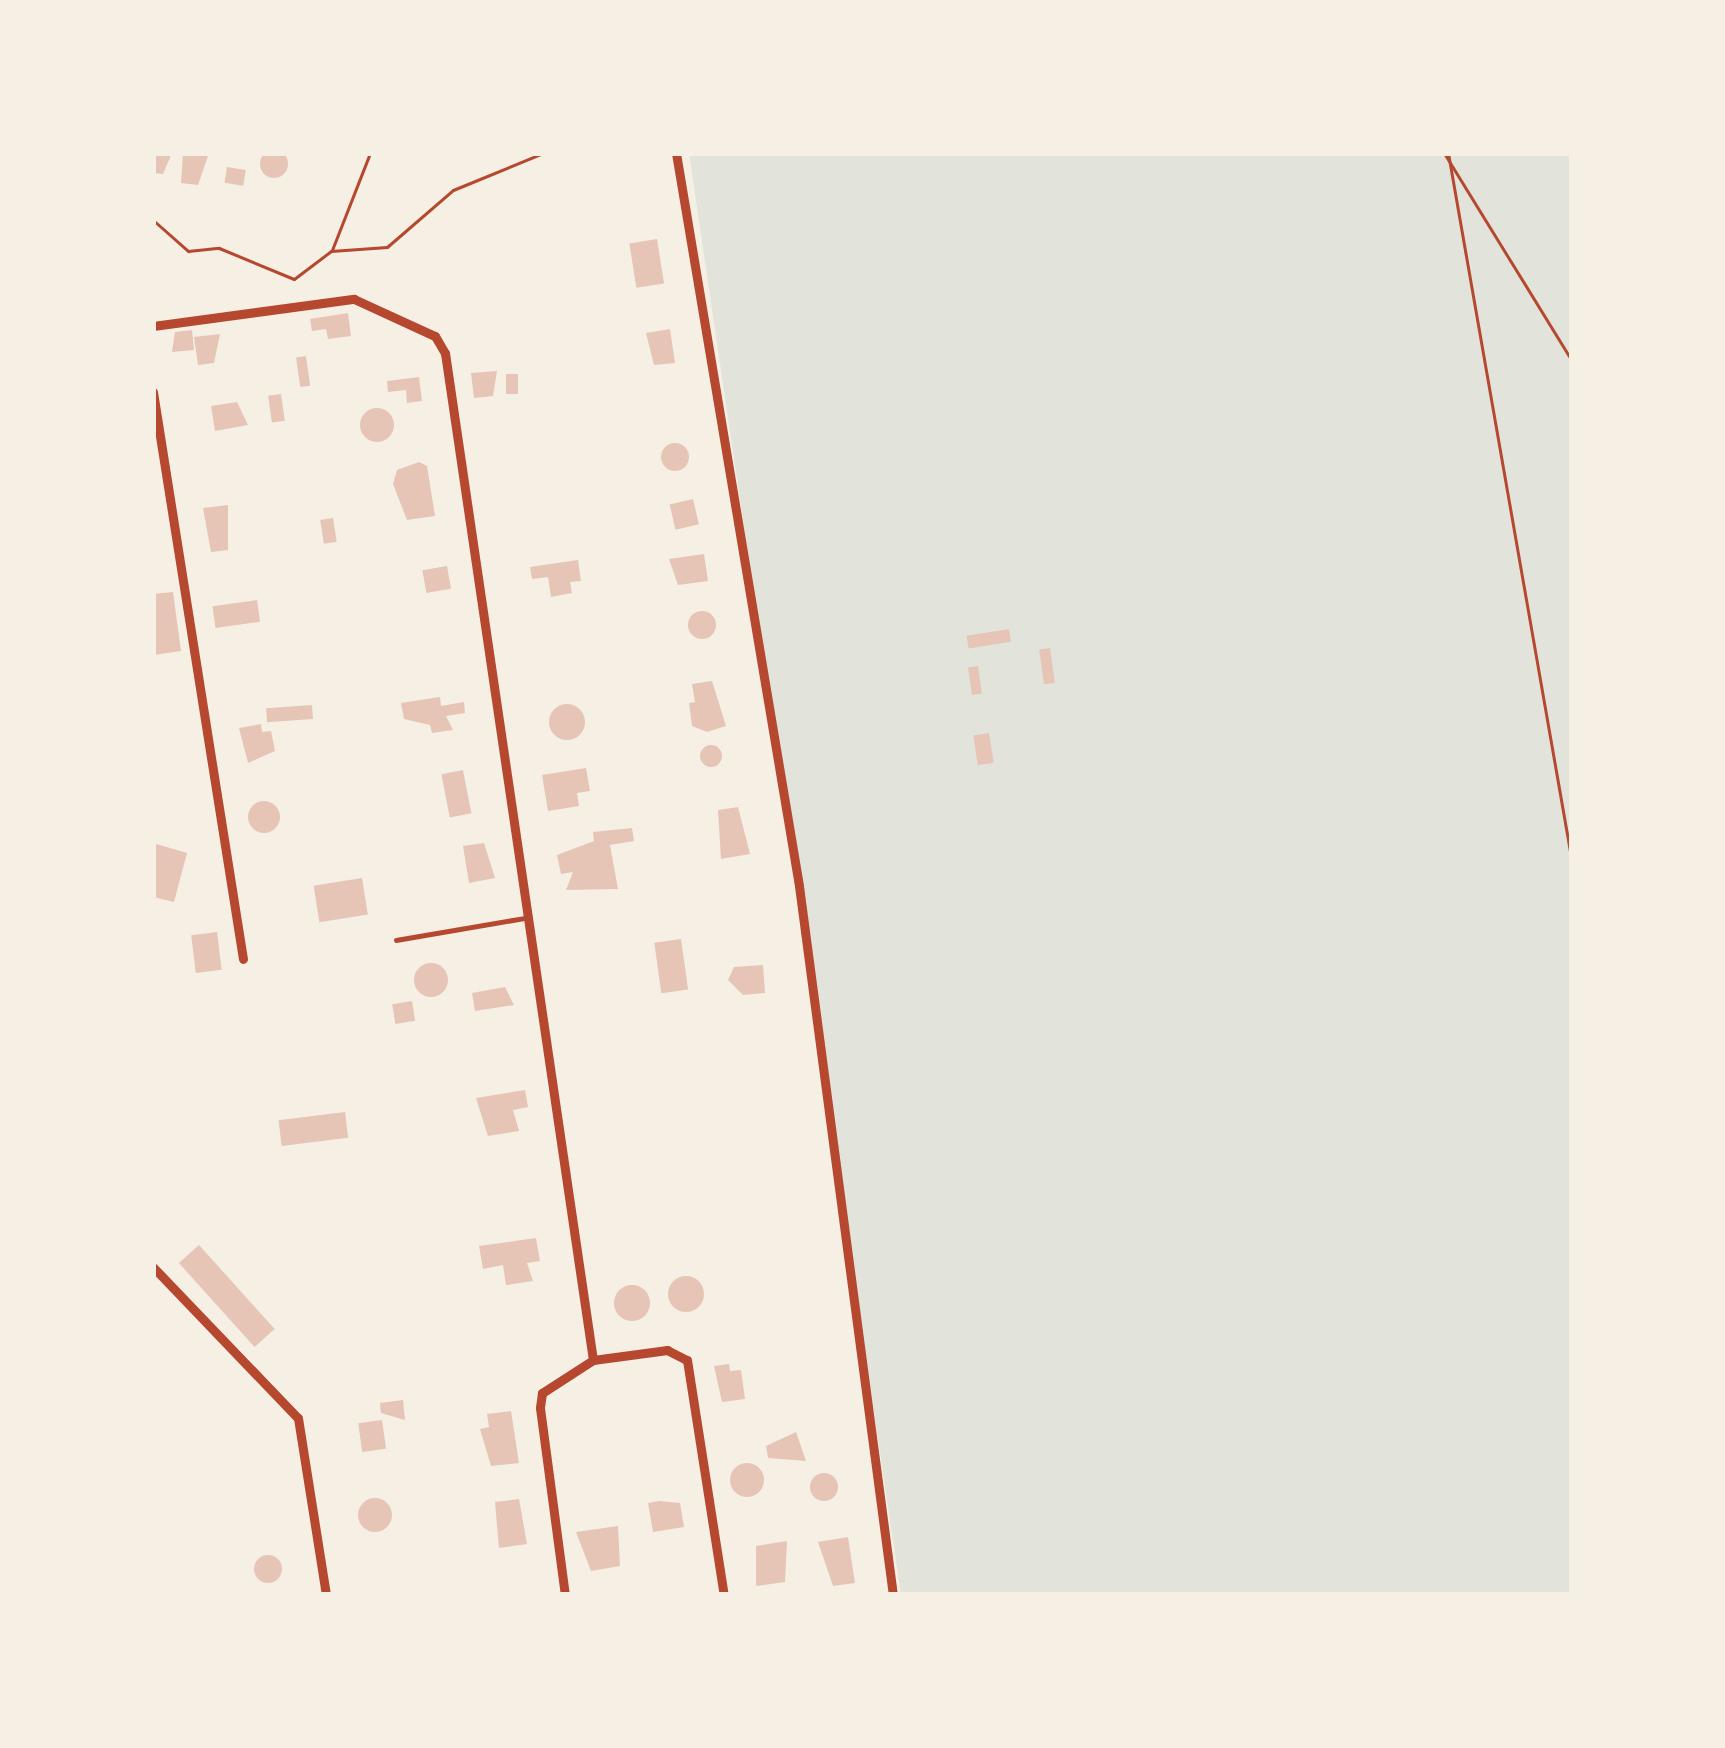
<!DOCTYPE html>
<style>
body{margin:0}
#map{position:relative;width:1725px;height:1748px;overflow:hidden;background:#f6efe4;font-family:Arial,sans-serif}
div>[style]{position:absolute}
.green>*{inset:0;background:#e2e4dc}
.building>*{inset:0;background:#e6c5b7;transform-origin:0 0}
.round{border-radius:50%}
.path>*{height:3px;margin:-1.5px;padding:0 1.5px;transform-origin:1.5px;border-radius:1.5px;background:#b5482f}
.service>*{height:4.5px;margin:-2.25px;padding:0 2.25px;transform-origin:2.25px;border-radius:2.25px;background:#b5482f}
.minor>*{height:9px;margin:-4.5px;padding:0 4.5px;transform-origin:4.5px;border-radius:4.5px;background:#b5482f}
span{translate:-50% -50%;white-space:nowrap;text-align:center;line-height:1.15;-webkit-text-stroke:10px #f6efe4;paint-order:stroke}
.frame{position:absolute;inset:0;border:156px solid #f6efe4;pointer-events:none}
</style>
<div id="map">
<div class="green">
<i style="clip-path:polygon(689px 153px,1572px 153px,1572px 1595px,901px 1595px)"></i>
</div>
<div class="building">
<i class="round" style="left:260px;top:150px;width:28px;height:28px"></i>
<i style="clip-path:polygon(153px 153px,172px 153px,163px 174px,153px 173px)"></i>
<i style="clip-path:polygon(183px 153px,209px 153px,198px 185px,181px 183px)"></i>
<i style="left:227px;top:167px;width:19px;height:16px;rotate:9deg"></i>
<i style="left:657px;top:239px;width:45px;height:28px;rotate:81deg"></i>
<i style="clip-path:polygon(348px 313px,351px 336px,328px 339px,326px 329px,312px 331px,310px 319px)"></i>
<i style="clip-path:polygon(670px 329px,675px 363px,654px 365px,646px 333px)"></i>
<i style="clip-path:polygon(192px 330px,194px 350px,172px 352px,175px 332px)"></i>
<i style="clip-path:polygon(220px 334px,214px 363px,198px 365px,194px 337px)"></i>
<i style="left:306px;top:356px;width:30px;height:10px;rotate:82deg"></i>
<i style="clip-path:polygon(497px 371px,493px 396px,474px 398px,471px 373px)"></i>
<i style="left:506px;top:374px;width:12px;height:20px"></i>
<i style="clip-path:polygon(419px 377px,422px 401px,407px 403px,406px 390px,388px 392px,387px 381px)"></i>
<i style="left:281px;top:394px;width:27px;height:13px;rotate:82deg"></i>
<i style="clip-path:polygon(237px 402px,248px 425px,215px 431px,211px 406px)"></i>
<i class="round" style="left:360px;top:408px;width:34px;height:34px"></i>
<i class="round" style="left:661px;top:443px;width:28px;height:28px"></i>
<i style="clip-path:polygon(419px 462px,427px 466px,435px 516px,407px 520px,393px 484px,397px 470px)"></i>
<i style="left:693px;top:499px;width:26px;height:24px;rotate:77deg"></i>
<i style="clip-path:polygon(228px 505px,228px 550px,211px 552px,203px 508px)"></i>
<i style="left:333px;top:518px;width:24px;height:13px;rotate:81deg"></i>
<i style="clip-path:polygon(704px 554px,708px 581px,678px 585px,669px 559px)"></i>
<i style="clip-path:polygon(578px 560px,581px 581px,570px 582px,572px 593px,551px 597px,548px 577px,532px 579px,530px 567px)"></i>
<i style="left:447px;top:566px;width:23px;height:25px;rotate:80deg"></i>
<i style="clip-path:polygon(173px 592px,181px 651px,154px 655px,153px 594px)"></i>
<i style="left:257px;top:600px;width:22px;height:45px;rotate:82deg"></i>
<i class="round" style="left:688px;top:611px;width:28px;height:28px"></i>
<i style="left:1009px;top:629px;width:13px;height:43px;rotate:81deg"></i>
<i style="left:1050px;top:648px;width:35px;height:11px;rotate:82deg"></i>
<i style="left:978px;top:666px;width:28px;height:10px;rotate:82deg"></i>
<i style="clip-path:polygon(712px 681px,726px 726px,707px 732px,692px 726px,689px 703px,695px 702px,692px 684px)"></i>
<i style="clip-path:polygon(440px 697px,441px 706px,464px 702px,465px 713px,446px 716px,453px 730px,432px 733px,430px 725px,404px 719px,401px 703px)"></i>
<i class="round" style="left:549px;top:704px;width:36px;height:36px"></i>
<i style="left:312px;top:705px;width:14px;height:46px;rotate:86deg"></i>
<i style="clip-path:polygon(261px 724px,262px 732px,271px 731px,275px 751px,248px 763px,239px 728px)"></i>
<i style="left:989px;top:733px;width:30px;height:16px;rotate:81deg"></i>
<i class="round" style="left:700px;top:745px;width:22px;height:22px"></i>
<i style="clip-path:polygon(586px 768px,590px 791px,577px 793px,579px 806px,548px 811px,542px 775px)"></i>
<i style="left:463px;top:770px;width:44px;height:22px;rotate:79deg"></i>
<i class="round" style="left:248px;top:801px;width:32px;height:32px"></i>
<i style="clip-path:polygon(738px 807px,750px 854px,721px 859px,718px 810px)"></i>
<i style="clip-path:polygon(632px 828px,634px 841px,610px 845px,618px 889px,566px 890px,573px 872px,561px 874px,557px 855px,594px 841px,593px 832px)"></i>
<i style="clip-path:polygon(153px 843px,187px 853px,174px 902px,153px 897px)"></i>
<i style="clip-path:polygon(484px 843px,495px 878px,469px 883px,463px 846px)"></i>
<i style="left:362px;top:878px;width:37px;height:49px;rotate:81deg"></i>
<i style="left:217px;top:932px;width:38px;height:26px;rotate:83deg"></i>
<i style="left:681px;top:939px;width:51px;height:27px;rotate:82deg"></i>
<i class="round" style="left:414px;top:963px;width:34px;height:34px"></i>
<i style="clip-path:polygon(763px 965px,765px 993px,743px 995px,728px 980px,734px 967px)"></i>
<i style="clip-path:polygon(505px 987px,514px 1005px,475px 1011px,472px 993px)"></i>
<i style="left:412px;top:1001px;width:20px;height:20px;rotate:81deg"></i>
<i style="clip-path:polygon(525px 1090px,528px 1107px,513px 1110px,519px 1131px,488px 1136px,476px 1098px)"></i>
<i style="left:345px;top:1112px;width:26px;height:67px;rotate:83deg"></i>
<i style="clip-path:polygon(536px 1238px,540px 1261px,527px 1263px,533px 1281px,506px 1285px,503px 1265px,483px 1269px,479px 1246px)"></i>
<i style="left:199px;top:1245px;width:113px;height:27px;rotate:48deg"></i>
<i class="round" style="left:668px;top:1276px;width:36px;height:36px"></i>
<i class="round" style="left:614px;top:1285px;width:36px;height:36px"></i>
<i style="clip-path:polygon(729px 1364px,730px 1371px,741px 1370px,745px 1399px,722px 1402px,714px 1366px)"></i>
<i style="clip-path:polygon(403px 1400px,405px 1420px,381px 1413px,380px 1403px)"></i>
<i style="clip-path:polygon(511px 1411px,519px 1463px,491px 1466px,480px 1429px,489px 1427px,487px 1414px)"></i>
<i style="left:382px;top:1420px;width:29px;height:24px;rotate:82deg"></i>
<i style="clip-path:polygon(796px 1432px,806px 1461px,768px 1458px,766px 1446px)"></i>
<i class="round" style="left:730px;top:1463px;width:34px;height:34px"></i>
<i class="round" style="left:810px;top:1473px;width:28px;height:28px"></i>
<i class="round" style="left:358px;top:1498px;width:34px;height:34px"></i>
<i style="clip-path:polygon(519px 1499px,527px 1544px,499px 1548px,495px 1502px)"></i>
<i style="clip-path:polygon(659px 1501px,680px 1503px,684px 1527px,653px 1532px,648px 1503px)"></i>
<i style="clip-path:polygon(618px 1526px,620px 1566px,591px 1571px,576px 1532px)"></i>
<i style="clip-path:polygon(848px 1537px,855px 1583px,833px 1586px,818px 1542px)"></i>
<i style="clip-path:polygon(787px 1541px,785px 1582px,756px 1586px,756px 1546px)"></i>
<i class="round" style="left:254px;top:1555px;width:28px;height:28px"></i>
</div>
<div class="path">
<i style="left:1444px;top:153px;width:244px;rotate:58.4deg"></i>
<i style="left:1448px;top:153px;width:721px;rotate:80.09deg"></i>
<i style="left:153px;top:220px;width:47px;rotate:41.5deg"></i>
<i style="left:188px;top:251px;width:31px;rotate:-6deg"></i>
<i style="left:219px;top:248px;width:81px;rotate:22.5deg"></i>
<i style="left:294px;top:279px;width:46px;rotate:-37.1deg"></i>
<i style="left:331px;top:251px;width:56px;rotate:-4.1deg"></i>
<i style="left:387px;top:247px;width:87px;rotate:-40.8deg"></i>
<i style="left:453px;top:190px;width:97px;rotate:-22.3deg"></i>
<i style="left:332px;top:250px;width:104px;rotate:-68.6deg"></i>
</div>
<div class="service">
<i style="left:396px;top:940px;width:131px;rotate:-9.7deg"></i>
</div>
<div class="minor">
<i style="left:676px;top:153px;width:743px;rotate:80.47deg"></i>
<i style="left:799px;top:886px;width:715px;rotate:82.45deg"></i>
<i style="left:153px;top:326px;width:203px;rotate:-7.7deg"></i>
<i style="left:354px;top:299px;width:89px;rotate:24.6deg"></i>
<i style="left:435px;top:336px;width:20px;rotate:60deg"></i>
<i style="left:445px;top:353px;width:1018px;rotate:81.64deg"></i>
<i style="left:593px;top:1360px;width:61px;rotate:147.1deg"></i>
<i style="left:542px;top:1393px;width:15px;rotate:98deg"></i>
<i style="left:540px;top:1408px;width:189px;rotate:82.4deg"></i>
<i style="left:153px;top:392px;width:574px;rotate:80.98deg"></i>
<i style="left:153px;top:1267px;width:209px;rotate:46.2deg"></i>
<i style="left:298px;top:1418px;width:179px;rotate:81deg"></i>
<i style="left:593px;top:1360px;width:75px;rotate:-7.7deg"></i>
<i style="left:667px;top:1350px;width:22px;rotate:27deg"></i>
<i style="left:687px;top:1360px;width:238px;rotate:81.1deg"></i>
</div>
<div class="frame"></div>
</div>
